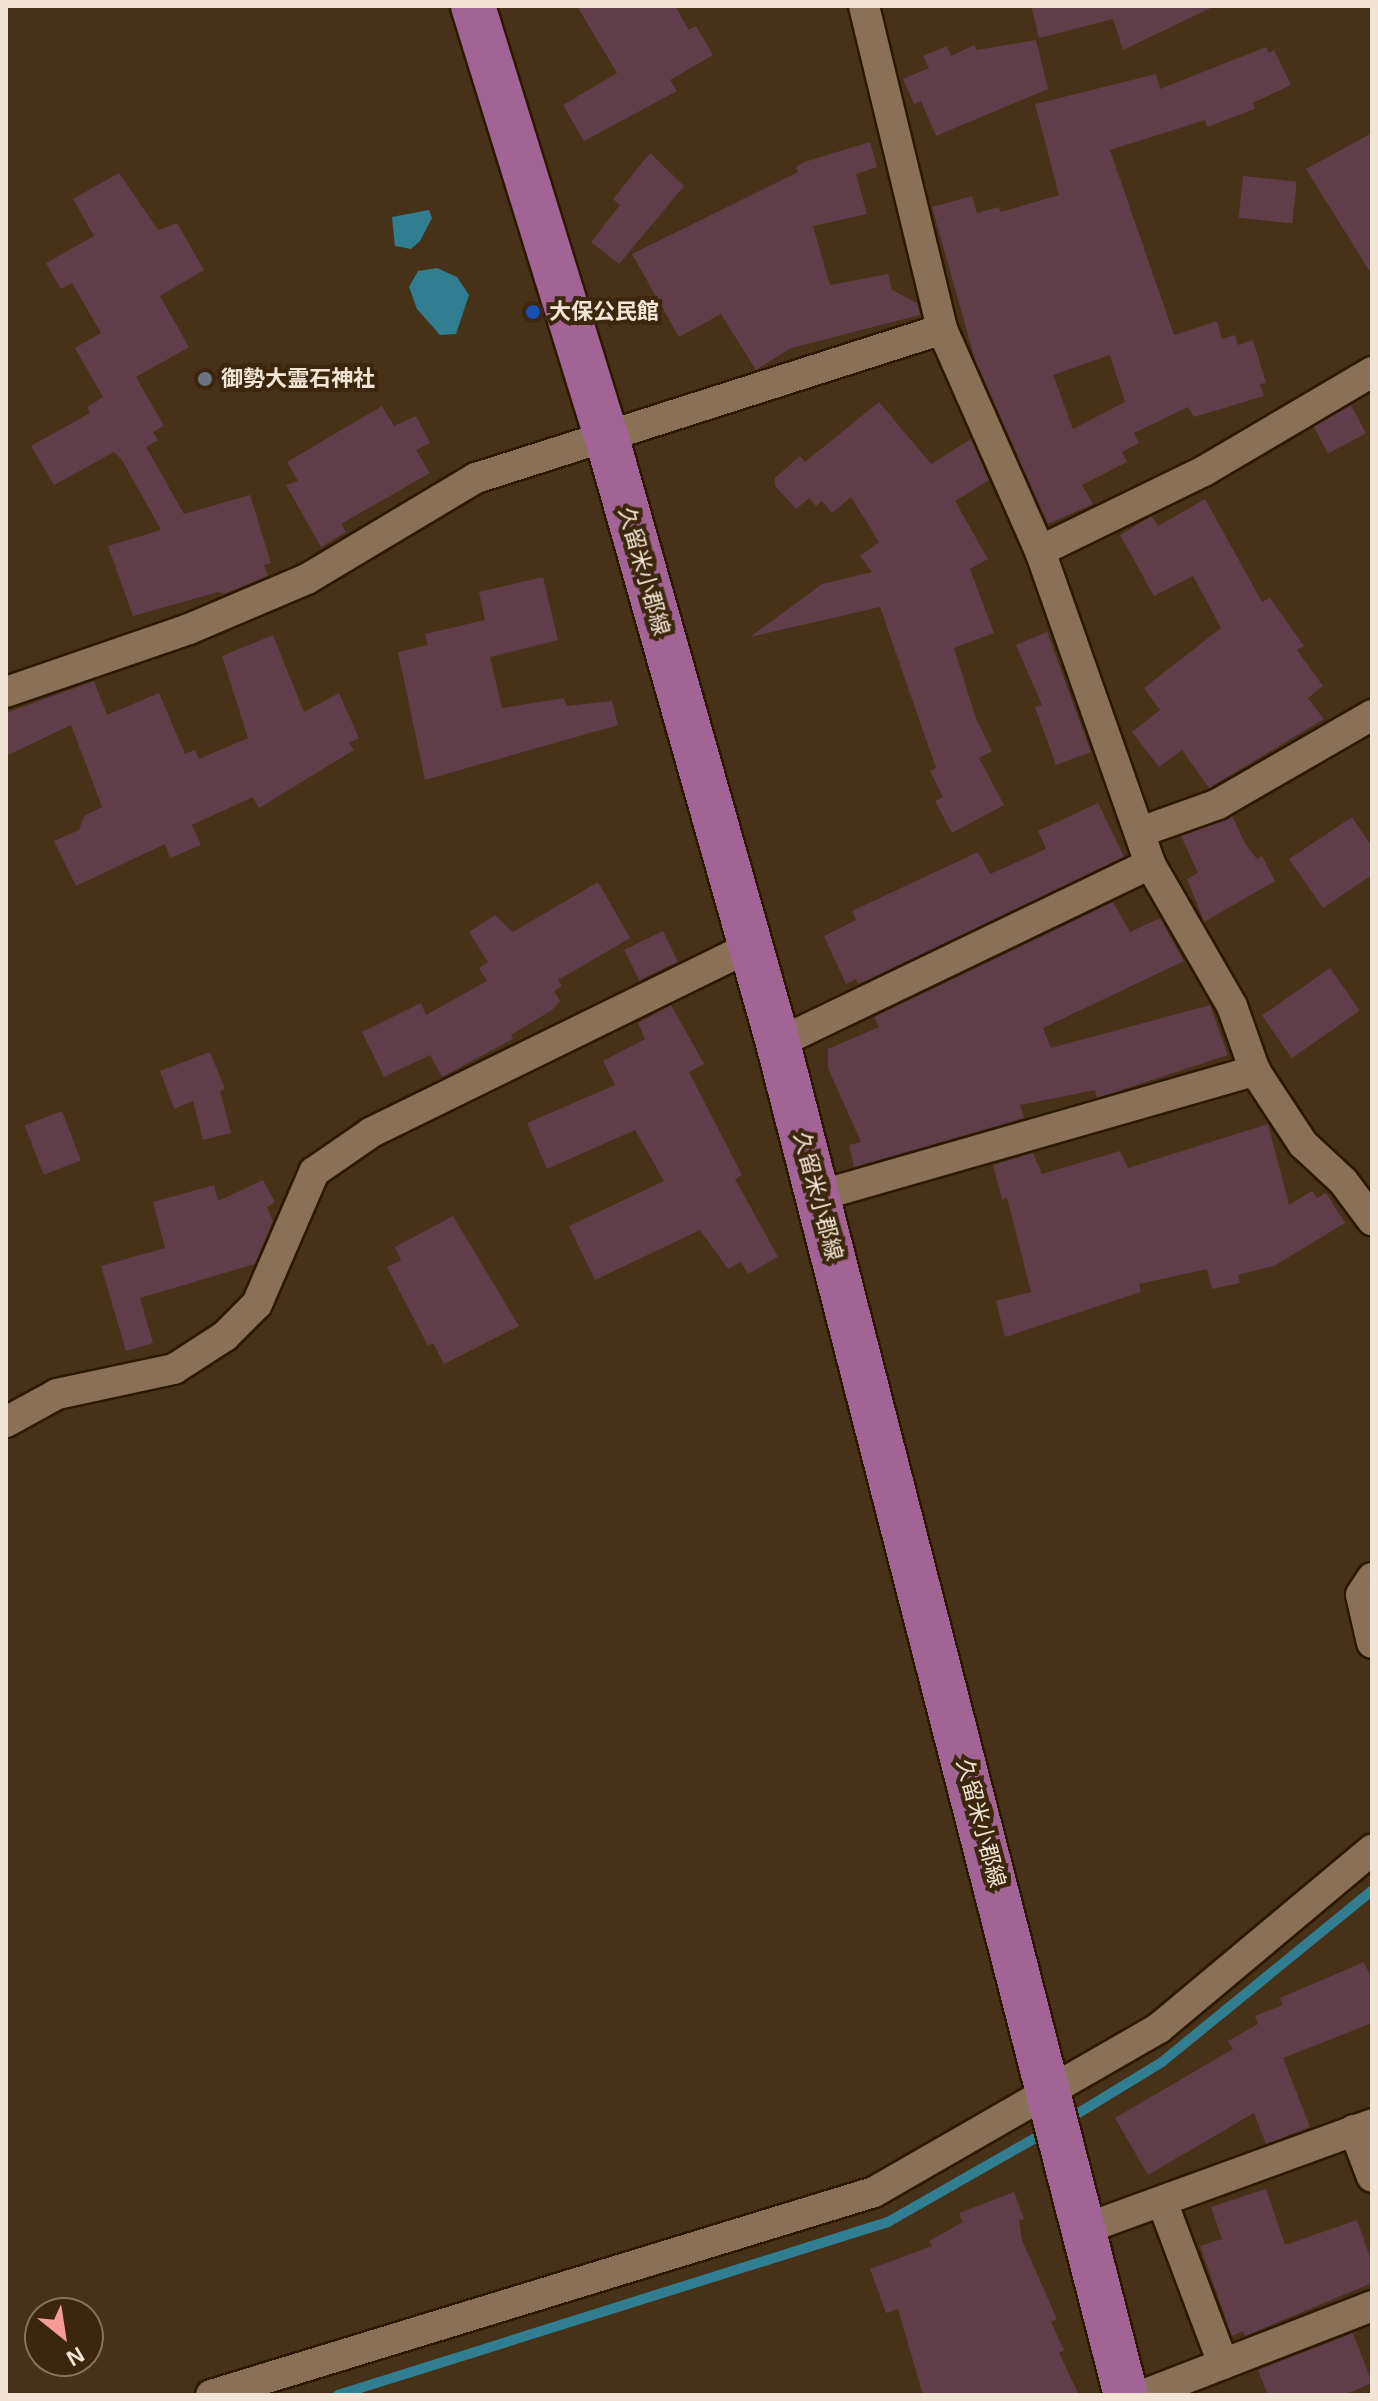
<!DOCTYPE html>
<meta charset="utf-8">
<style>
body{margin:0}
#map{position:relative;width:1378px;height:2401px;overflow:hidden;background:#473118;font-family:Helvetica,"Noto Sans JP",sans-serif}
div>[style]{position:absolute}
.water>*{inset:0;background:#307e8f}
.stream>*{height:10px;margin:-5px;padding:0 5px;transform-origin:5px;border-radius:5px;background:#307e8f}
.building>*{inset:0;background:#5f3e49;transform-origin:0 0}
.roads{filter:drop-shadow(2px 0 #2c1801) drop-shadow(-2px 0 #2c1801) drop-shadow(0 2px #2c1801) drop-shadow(0 -2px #2c1801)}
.street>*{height:30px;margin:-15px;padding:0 15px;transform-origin:15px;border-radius:15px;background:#897057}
.primary>*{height:44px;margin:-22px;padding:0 22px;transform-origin:22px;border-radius:22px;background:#a16495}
.dots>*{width:22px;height:22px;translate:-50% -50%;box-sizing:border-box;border:4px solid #3c270e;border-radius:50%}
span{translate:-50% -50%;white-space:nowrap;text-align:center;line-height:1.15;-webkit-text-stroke:8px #3c270e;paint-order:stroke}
.poi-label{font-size:22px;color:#f3e5d6;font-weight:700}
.left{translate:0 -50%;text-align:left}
.street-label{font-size:22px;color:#f3e5d6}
.frame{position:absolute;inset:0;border:8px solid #f3e5d6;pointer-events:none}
.north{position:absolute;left:24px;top:2297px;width:80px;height:80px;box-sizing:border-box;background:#3c270e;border:2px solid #85735e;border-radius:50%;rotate:150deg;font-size:22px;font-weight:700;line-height:32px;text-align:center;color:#f3e5d6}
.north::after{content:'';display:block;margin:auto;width:28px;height:36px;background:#f59c96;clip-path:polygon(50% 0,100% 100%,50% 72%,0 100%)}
</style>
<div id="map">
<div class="water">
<i style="clip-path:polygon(429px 210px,432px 218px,420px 241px,411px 249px,395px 246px,392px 217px)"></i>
<i style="clip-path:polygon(437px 268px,457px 277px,469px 295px,456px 334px,440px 335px,417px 309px,409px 287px,418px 271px)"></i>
</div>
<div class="stream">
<i style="left:1067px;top:2120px;width:111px;rotate:-31.4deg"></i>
<i style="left:1162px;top:2062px;width:271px;rotate:-39.2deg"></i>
<i style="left:338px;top:2395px;width:577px;rotate:-17.46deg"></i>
<i style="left:888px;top:2222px;width:182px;rotate:-29.7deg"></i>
</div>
<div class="building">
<i style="clip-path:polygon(577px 6px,675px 6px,689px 30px,696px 26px,713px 55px,670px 80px,677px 91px,584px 141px,563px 105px,617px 73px)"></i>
<i style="clip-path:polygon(1031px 6px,1215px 6px,1123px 50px,1113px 19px,1039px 38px)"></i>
<i style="clip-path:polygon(1036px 40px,1048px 89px,936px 136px,921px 101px,914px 104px,903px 79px,929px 68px,923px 56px,947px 46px,951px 56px,974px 45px,977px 50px)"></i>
<i style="clip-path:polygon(evenodd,1266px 47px,1269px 53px,1274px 50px,1291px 85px,1253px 103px,1255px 109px,1207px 127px,1205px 120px,1110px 150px,1174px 335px,1217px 321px,1222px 339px,1235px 335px,1238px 345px,1253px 340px,1266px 383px,1260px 384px,1264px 396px,1194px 417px,1188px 407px,1134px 433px,1139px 443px,1122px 452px,1127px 462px,1082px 485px,1093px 504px,1048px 524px,975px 360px,932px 207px,972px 196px,977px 213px,999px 207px,1001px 212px,1059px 195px,1035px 104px,1156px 74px,1160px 89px,1266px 47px,1110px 355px,1125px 402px,1073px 429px,1053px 375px,1110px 355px)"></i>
<i style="clip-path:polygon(1372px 133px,1372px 275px,1306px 169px)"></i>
<i style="clip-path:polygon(870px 142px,877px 167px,856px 174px,867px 214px,813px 226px,830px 285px,888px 274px,892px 290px,917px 303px,920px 315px,791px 348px,756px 370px,721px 314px,679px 337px,632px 254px,798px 172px,796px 167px,804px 162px)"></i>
<i style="clip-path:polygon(650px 153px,684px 186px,619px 264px,591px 242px,620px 205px,613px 199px)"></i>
<i style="clip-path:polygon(119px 173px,158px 230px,177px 223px,204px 270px,160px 296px,189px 347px,136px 377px,164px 426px,153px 432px,158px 440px,146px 447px,184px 514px,250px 495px,271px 563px,264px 565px,268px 576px,224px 594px,218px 592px,133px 616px,108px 546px,161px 530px,122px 460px,114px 452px,54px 485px,31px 446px,90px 413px,87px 407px,103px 397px,75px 348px,101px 333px,72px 283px,61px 289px,46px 263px,94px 236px,73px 199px)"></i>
<i style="left:1243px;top:176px;width:54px;height:42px;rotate:6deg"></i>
<i style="clip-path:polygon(879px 402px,931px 464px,971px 439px,989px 480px,955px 501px,988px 559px,970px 569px,994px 633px,954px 648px,976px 719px,992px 751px,979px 758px,1004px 805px,952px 833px,935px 801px,943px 797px,930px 771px,936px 768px,880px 607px,750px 637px,822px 584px,872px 572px,860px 556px,879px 542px,851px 497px,832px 513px,822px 501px,816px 506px,809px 498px,796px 509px,775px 486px,775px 478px,800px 456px,805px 462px)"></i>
<i style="left:1351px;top:405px;width:32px;height:43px;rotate:62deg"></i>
<i style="clip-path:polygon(382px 406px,394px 426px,416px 416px,430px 443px,416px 450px,430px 473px,341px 524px,346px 532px,321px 547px,286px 485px,298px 481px,287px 462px)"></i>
<i style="clip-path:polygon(1205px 499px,1262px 602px,1270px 598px,1304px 646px,1297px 650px,1323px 686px,1308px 698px,1324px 719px,1209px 788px,1182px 750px,1159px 767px,1132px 732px,1160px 710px,1144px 688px,1221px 628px,1193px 576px,1154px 596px,1120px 535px,1152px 516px,1158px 526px)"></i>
<i style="clip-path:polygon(543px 577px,558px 640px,490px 657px,502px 708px,564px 698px,567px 706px,612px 701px,618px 725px,425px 780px,398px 652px,428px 645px,425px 634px,485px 620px,479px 592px)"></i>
<i style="clip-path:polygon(1047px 632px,1091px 752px,1056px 765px,1035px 707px,1042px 705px,1016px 645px)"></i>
<i style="clip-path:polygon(273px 635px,304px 712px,339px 693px,359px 738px,349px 743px,354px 750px,259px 808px,253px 797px,192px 825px,201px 845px,170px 858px,165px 844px,76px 886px,54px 841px,79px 830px,84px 816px,102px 807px,71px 725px,6px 756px,6px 713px,94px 681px,107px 715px,159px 693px,185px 754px,195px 750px,199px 759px,248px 738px,222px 656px)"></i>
<i style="clip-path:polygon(1098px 803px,1124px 857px,859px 984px,856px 979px,846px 984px,824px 936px,856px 920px,852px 911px,978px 852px,990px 874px,1046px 849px,1038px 831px)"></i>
<i style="clip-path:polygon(1232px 816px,1246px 845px,1257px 859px,1262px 856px,1275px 881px,1204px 922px,1187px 879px,1198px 873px,1181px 836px)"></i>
<i style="clip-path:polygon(1352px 817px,1372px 847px,1372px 875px,1323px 908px,1289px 859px)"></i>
<i style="clip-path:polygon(598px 882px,630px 938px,558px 980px,562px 986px,554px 991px,560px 1001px,552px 1010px,511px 1035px,513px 1039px,442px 1077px,430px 1055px,384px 1077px,362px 1032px,421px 1003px,426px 1015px,487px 981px,479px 968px,488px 962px,469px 932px,495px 915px,513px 932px)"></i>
<i style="clip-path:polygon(1113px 902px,1130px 932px,1160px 918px,1184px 961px,1043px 1028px,1051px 1048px,1210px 1005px,1228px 1055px,1097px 1098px,1095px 1090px,1020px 1105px,1024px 1118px,854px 1167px,849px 1145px,861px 1142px,828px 1068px,828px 1049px,879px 1027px,874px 1017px)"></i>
<i style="left:663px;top:931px;width:34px;height:43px;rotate:64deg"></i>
<i style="left:1330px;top:968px;width:52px;height:83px;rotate:55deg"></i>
<i style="clip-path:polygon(671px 1005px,704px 1064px,689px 1072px,742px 1175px,735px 1179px,778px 1257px,748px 1274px,741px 1262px,728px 1269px,700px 1230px,595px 1280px,569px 1226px,664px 1181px,635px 1130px,547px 1169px,527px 1123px,615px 1085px,603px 1061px,645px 1039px,638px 1023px)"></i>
<i style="clip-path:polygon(210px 1052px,225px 1089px,220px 1091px,231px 1133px,203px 1140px,193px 1101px,174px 1109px,160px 1071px)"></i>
<i style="left:62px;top:1111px;width:53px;height:40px;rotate:69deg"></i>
<i style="clip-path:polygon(1268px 1124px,1289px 1205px,1312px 1191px,1317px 1198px,1326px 1193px,1345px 1223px,1274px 1266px,1238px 1275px,1240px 1283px,1212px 1289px,1207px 1269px,1139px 1284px,1141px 1292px,1005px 1337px,996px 1301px,1031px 1292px,1007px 1198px,1002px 1200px,993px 1165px,1033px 1153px,1042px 1174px,1120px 1151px,1128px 1168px)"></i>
<i style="clip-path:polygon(263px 1180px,275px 1202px,267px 1207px,273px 1221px,255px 1264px,140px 1298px,153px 1343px,126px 1351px,101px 1266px,165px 1248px,153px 1202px,214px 1185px,218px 1201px)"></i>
<i style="clip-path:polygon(453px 1216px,519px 1326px,444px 1364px,433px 1343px,428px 1346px,387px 1267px,401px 1260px,395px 1247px)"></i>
<i style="clip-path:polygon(1364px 1962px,1372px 1980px,1372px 2023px,1283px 2058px,1310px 2127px,1266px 2144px,1254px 2113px,1148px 2175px,1115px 2118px,1233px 2049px,1228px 2041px,1258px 2024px,1255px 2016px,1283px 2005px,1280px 1998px)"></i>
<i style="clip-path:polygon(1266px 2189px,1285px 2245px,1357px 2220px,1372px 2263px,1372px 2283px,1245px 2336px,1243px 2331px,1232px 2336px,1200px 2246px,1222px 2239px,1211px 2207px)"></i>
<i style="clip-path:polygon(1014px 2192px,1024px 2219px,1019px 2220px,1022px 2240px,1057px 2319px,1051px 2322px,1064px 2350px,1059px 2353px,1079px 2395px,923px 2395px,898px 2309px,886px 2313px,870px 2269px,932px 2246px,929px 2241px,963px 2222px,959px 2213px)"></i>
<i style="clip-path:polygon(1353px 2333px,1372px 2383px,1344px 2395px,1268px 2395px,1258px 2370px)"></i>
</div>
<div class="roads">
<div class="street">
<i style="left:864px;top:6px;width:332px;rotate:76.4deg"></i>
<i style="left:942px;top:329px;width:243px;rotate:66.2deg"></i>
<i style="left:1040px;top:551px;width:332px;rotate:70.6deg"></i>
<i style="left:1150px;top:864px;width:164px;rotate:60deg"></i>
<i style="left:1232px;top:1006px;width:69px;rotate:70.5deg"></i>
<i style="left:1255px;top:1071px;width:87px;rotate:56.7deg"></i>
<i style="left:1303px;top:1144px;width:54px;rotate:42.8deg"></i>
<i style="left:1343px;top:1181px;width:49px;rotate:53.4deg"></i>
<i style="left:1040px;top:551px;width:182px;rotate:-26deg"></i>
<i style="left:1204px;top:471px;width:195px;rotate:-30.5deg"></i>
<i style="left:6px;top:692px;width:194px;rotate:-19deg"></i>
<i style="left:189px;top:629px;width:128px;rotate:-23deg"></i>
<i style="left:307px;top:579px;width:197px;rotate:-30.9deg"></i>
<i style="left:476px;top:478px;width:489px;rotate:-17.7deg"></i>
<i style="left:1140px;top:832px;width:83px;rotate:-19.7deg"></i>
<i style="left:1218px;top:804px;width:178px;rotate:-30deg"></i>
<i style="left:778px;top:1043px;width:413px;rotate:-25.7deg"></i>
<i style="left:818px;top:1196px;width:455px;rotate:-16deg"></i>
<i style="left:6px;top:1422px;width:58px;rotate:-28.8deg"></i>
<i style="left:57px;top:1394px;width:120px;rotate:-12.1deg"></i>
<i style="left:174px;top:1369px;width:61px;rotate:-32.9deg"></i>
<i style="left:225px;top:1336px;width:45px;rotate:-45deg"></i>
<i style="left:257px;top:1304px;width:144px;rotate:-66.6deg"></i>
<i style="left:314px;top:1172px;width:70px;rotate:-34.6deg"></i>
<i style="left:372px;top:1132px;width:420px;rotate:-26.1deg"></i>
<i style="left:1372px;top:1578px;width:20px;rotate:123deg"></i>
<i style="left:1361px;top:1595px;width:49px;rotate:77.1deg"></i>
<i style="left:1354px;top:2130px;width:50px;rotate:69deg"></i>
<i style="left:1163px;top:2204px;width:171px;rotate:69.4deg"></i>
<i style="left:1087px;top:2228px;width:303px;rotate:-20deg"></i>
<i style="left:211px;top:2395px;width:693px;rotate:-17.02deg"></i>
<i style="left:874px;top:2192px;width:329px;rotate:-29.9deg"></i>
<i style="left:1159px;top:2028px;width:278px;rotate:-39.9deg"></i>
<i style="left:1143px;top:2395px;width:246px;rotate:-21.2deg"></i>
</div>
<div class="primary">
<i style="left:473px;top:6px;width:449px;rotate:72.8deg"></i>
<i style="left:606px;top:435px;width:632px;rotate:74.2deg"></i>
<i style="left:778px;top:1043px;width:1396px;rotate:75.57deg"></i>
</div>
</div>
<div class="dots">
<i style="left:533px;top:312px;background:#1a4fb4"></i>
<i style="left:205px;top:379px;background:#6b7280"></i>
</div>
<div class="poi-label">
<span class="left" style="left:549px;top:312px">大保公民館</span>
<span class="left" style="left:221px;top:379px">御勢大霊石神社</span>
</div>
<div class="street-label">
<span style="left:644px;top:571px;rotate:74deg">久留米小郡線</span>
<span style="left:818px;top:1196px;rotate:75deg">久留米小郡線</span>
<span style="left:981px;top:1823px;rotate:75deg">久留米小郡線</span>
</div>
<div class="frame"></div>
<div class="north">N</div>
</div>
